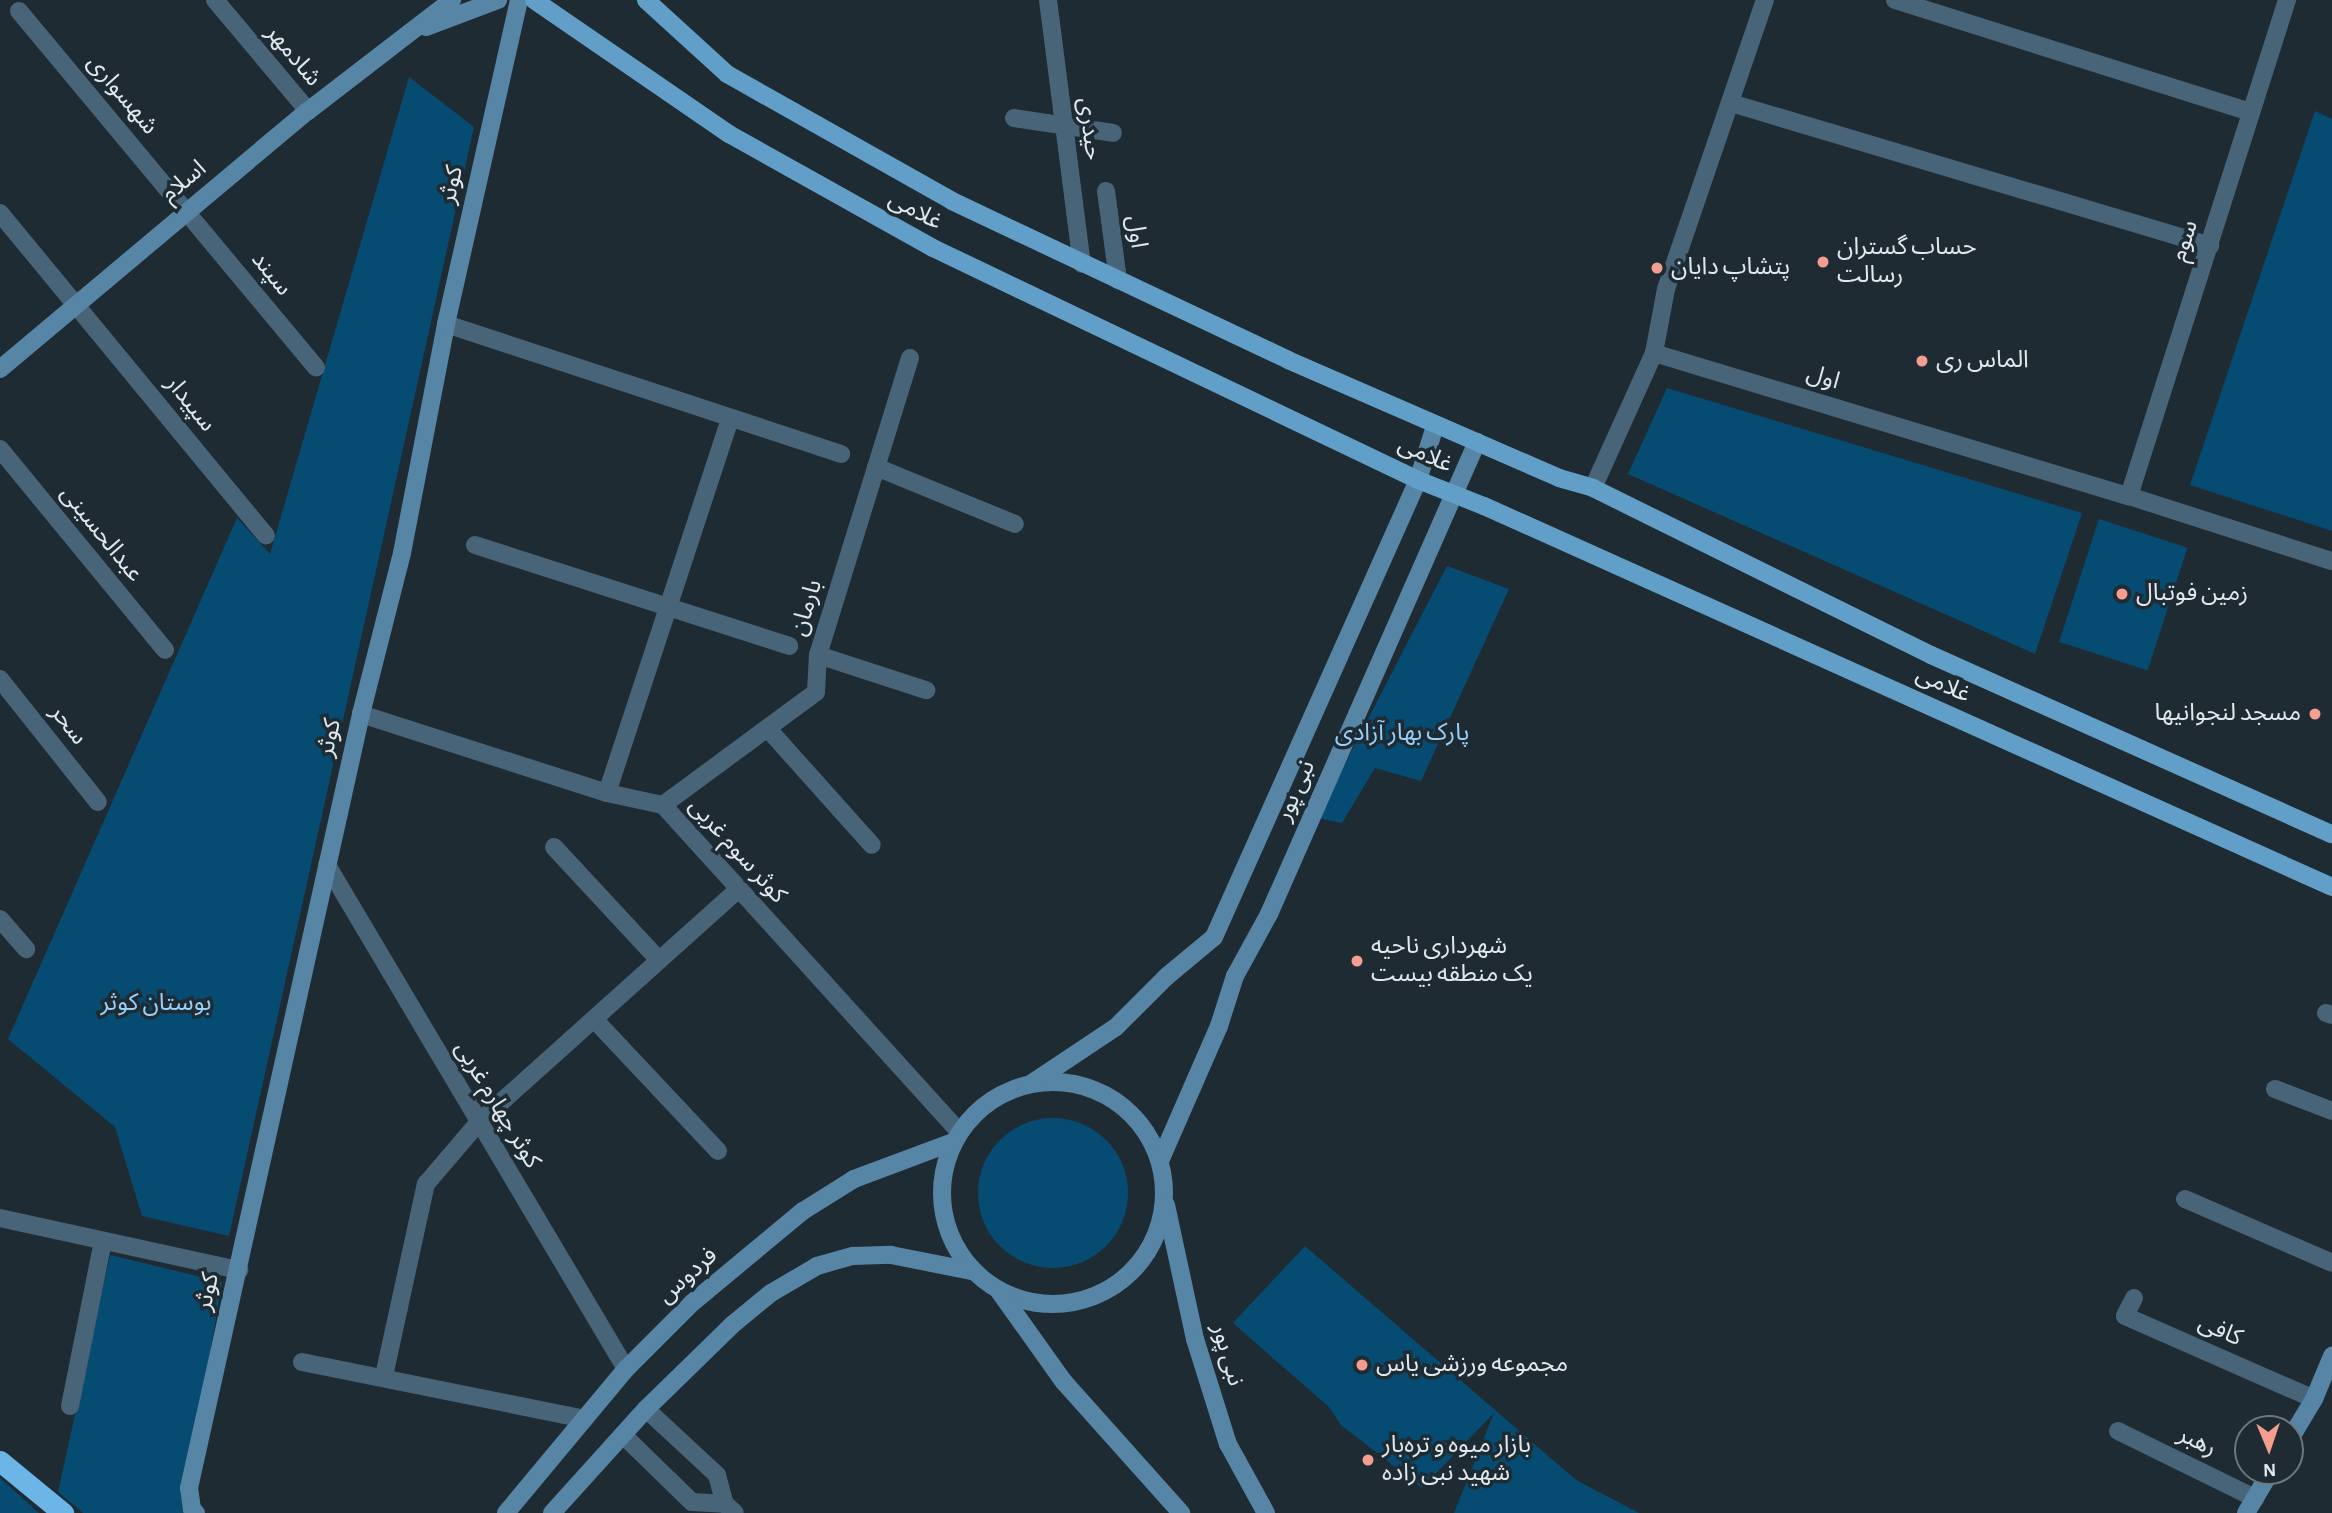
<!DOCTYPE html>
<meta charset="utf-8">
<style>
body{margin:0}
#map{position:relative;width:2332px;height:1513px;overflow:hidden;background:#1e2b33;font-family:"Alegreya Sans","Noto Sans Arabic",sans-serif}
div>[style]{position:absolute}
.green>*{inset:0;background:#064c72;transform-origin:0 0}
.round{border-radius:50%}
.street>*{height:18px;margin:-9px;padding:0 9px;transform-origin:9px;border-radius:9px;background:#486478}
.secondary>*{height:18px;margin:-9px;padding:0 9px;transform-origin:9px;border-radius:9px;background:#5785a5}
.secondary>.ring{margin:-9px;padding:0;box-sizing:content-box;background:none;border:18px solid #5785a5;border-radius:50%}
.primary>*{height:18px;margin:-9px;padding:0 9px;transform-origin:9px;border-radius:9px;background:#619ec8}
.highway>*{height:21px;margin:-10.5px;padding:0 10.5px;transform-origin:10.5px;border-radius:10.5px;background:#6bb5e7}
.dots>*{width:19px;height:19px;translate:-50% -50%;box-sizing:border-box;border:4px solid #1e2b33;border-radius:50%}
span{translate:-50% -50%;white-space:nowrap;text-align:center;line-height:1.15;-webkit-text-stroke:7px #1e2b33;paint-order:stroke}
.street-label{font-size:24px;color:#e0e8ee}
.poi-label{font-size:24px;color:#e0e8ee}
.left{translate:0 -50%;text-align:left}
.right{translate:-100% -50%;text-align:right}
.park-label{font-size:24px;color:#98d0f8}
.north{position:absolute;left:2234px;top:1415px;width:70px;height:70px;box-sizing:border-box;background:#1e2b33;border:2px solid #6c777e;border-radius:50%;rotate:178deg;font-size:19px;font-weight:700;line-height:28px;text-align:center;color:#e0e8ee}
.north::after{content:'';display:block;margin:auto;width:24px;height:32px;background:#f59d8e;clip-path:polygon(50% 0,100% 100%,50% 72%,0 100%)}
</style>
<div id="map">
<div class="green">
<i style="clip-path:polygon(409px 77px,474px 127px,229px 1236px,142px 1216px,115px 1127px,8px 1039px,237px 518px,270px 554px)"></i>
<i style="clip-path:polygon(2315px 111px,2332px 119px,2332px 531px,2190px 485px)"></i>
<i style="clip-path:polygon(1667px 388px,2082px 513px,2035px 654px,1628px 474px)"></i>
<i style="left:2099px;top:519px;width:93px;height:129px;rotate:18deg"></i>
<i style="clip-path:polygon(1447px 566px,1509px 589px,1421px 781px,1375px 768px,1342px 823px,1317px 818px)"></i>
<i class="round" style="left:978px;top:1118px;width:150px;height:150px"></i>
<i style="clip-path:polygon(1305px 1246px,1576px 1480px,1639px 1513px,1454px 1513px,1494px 1413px,1422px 1488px,1341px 1425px,1329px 1407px,1233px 1323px)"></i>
<i style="clip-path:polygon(110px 1255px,222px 1282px,183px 1513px,83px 1513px,58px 1492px)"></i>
<i style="clip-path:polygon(0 1478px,39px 1513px,0 1513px)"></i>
</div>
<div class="street">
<i style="left:215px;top:0;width:145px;rotate:50deg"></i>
<i style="left:1048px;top:0;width:266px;rotate:82.7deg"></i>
<i style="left:1895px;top:0;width:373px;rotate:17.5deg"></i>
<i style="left:19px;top:11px;width:464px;rotate:50.2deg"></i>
<i style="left:1731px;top:103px;width:500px;rotate:16.6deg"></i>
<i style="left:1014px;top:118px;width:100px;rotate:8.6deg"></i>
<i style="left:1106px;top:191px;width:90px;rotate:82.3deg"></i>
<i style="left:0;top:213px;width:418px;rotate:50.5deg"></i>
<i style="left:446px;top:324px;width:416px;rotate:18.2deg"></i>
<i style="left:1654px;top:353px;width:496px;rotate:16.8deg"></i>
<i style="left:2129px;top:496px;width:213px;rotate:17.8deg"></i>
<i style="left:0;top:449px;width:260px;rotate:50.6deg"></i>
<i style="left:876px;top:467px;width:150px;rotate:22.3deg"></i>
<i style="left:1593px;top:488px;width:148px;rotate:-65.7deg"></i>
<i style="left:1654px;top:353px;width:65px;rotate:-79.4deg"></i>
<i style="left:1666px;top:289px;width:305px;rotate:-71.1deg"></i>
<i style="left:2129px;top:496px;width:521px;rotate:-72.33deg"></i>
<i style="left:475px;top:545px;width:330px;rotate:17.8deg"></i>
<i style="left:818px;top:655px;width:114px;rotate:18deg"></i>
<i style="left:0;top:679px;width:157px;rotate:51.5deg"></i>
<i style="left:361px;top:714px;width:258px;rotate:17.8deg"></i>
<i style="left:607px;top:793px;width:57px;rotate:12.1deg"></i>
<i style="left:663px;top:805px;width:441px;rotate:47.8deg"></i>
<i style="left:769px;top:730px;width:154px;rotate:48.2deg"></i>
<i style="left:607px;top:793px;width:395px;rotate:-71.8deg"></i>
<i style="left:663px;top:805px;width:190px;rotate:-36.4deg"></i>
<i style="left:816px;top:692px;width:37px;rotate:-87deg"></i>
<i style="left:818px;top:655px;width:311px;rotate:-72.8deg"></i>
<i style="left:554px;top:847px;width:154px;rotate:47.1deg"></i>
<i style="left:327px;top:865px;width:586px;rotate:59.32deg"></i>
<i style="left:0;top:919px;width:40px;rotate:49deg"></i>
<i style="left:2326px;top:1013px;width:6px;rotate:18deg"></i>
<i style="left:594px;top:1019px;width:181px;rotate:46.8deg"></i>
<i style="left:2275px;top:1089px;width:61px;rotate:21.1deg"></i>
<i style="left:2185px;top:1199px;width:160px;rotate:23.5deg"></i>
<i style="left:0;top:1218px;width:245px;rotate:12.3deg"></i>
<i style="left:2134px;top:1298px;width:20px;rotate:117deg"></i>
<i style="left:2125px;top:1316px;width:206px;rotate:23.7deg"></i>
<i style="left:302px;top:1362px;width:288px;rotate:11.4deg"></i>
<i style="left:384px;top:1376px;width:197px;rotate:-77.7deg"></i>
<i style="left:426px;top:1184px;width:82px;rotate:-49.5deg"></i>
<i style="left:479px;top:1122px;width:348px;rotate:-41.9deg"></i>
<i style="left:70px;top:1406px;width:168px;rotate:-78.7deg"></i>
<i style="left:646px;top:1409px;width:97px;rotate:42.9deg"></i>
<i style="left:717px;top:1475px;width:30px;rotate:75deg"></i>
<i style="left:725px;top:1504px;width:13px;rotate:42deg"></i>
<i style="left:2118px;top:1431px;width:153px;rotate:26.1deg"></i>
<i style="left:623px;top:1435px;width:96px;rotate:44.2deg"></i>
<i style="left:692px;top:1502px;width:33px;rotate:3deg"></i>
</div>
<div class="secondary">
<i style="left:426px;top:27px;width:77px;rotate:-20.6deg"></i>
<i style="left:0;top:369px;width:402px;rotate:-40deg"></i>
<i style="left:308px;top:111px;width:182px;rotate:-37.6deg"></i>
<i class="ring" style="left:942px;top:1082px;width:204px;height:204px"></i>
<i style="left:1032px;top:1083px;width:101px;rotate:-33.7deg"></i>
<i style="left:1116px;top:1027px;width:71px;rotate:-45deg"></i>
<i style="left:1166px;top:977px;width:62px;rotate:-39.8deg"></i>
<i style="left:1214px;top:937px;width:500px;rotate:-65.94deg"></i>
<i style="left:1418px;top:480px;width:57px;rotate:-72.5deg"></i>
<i style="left:1160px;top:1161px;width:147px;rotate:-66.4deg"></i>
<i style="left:1219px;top:1026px;width:52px;rotate:-72.3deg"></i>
<i style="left:1235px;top:976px;width:71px;rotate:-61.3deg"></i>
<i style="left:1269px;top:914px;width:516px;rotate:-66.22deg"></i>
<i style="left:1166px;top:1205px;width:137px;rotate:77.8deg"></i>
<i style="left:1195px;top:1339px;width:110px;rotate:72.6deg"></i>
<i style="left:1228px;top:1444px;width:79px;rotate:61.2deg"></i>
<i style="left:999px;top:1291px;width:112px;rotate:54.5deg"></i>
<i style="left:1064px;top:1382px;width:176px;rotate:48.2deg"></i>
<i style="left:2290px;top:1439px;width:47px;rotate:-59deg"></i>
<i style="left:2314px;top:1399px;width:47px;rotate:-67.3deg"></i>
<i style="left:196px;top:1513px;width:6px;rotate:-135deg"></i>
<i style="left:192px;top:1509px;width:21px;rotate:-98deg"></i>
<i style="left:189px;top:1488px;width:793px;rotate:-77.47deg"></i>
<i style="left:361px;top:714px;width:166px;rotate:-75.7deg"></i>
<i style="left:402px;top:553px;width:233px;rotate:-79.1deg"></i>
<i style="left:446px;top:324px;width:332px;rotate:-77.3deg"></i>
<i style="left:506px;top:1513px;width:187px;rotate:-50.2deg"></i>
<i style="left:626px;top:1369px;width:93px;rotate:-45deg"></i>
<i style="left:692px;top:1303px;width:144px;rotate:-39.7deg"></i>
<i style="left:803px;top:1211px;width:60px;rotate:-32.1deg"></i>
<i style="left:854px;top:1179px;width:106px;rotate:-20.5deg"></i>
<i style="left:552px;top:1513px;width:140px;rotate:-47.9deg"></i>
<i style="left:646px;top:1409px;width:120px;rotate:-44.3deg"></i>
<i style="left:732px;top:1325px;width:50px;rotate:-39.4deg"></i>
<i style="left:771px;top:1293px;width:53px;rotate:-30.4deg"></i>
<i style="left:817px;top:1266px;width:37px;rotate:-16deg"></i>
<i style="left:853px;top:1256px;width:38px;rotate:-2deg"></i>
<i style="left:891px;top:1255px;width:83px;rotate:11.2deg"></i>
<i style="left:2246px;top:1513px;width:49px;rotate:-59.2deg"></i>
</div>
<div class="primary">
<i style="left:534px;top:0;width:237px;rotate:34.5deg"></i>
<i style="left:729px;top:134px;width:234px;rotate:29.2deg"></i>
<i style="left:933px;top:248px;width:538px;rotate:25.56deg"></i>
<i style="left:1418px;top:480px;width:71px;rotate:21.5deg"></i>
<i style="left:1484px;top:506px;width:930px;rotate:24.19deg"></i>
<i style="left:646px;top:0;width:110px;rotate:42.4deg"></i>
<i style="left:727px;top:74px;width:258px;rotate:29.4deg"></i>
<i style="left:952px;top:201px;width:372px;rotate:25.3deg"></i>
<i style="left:1288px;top:360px;width:296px;rotate:23.5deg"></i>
<i style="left:1559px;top:478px;width:35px;rotate:16deg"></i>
<i style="left:1593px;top:488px;width:377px;rotate:26.3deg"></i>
<i style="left:1931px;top:655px;width:439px;rotate:24.1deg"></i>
</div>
<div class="highway">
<i style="left:0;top:1461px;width:82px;rotate:39.5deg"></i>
</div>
<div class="dots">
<i style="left:1823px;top:262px;background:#f59d8e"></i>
<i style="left:1657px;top:268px;background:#f59d8e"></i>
<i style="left:1922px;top:361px;background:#f59d8e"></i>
<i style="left:2122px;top:594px;background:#f59d8e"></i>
<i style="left:2315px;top:714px;background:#f59d8e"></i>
<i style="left:1357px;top:961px;background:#f59d8e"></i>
<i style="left:1362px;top:1365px;background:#f59d8e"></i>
<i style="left:1368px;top:1460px;background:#f59d8e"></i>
</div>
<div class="street-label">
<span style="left:293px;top:56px;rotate:50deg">شادمهر</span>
<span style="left:122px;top:95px;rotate:50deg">شهسواری</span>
<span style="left:1089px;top:129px;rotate:83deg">حیدری</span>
<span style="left:184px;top:182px;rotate:-40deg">اسلام</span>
<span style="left:452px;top:185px;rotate:-77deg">کوثر</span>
<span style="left:915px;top:211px;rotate:28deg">غلامی</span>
<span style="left:1136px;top:232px;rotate:82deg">اول</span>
<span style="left:2185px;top:241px;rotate:-72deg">سوم</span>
<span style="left:271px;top:274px;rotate:51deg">سپند</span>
<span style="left:1823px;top:378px;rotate:17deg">اول</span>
<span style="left:190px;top:404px;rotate:51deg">سپیدار</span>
<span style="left:1425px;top:455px;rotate:24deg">غلامی</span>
<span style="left:101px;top:534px;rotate:51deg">عبدالحسینی</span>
<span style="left:807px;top:608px;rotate:-73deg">بارمان</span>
<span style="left:1943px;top:685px;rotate:24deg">غلامی</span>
<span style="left:68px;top:725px;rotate:52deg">سحر</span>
<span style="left:330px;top:738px;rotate:-77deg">کوثر</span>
<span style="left:1296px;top:791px;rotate:-66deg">نبی پور</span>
<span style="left:737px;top:851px;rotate:48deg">کوثر سوم غربی</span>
<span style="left:497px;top:1105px;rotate:59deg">کوثر چهارم غربی</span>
<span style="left:688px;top:1276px;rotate:-42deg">فردوس</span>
<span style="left:208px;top:1292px;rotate:-77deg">کوثر</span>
<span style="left:2220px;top:1331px;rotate:24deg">کافی</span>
<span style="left:1227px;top:1355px;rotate:74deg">نبی پور</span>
<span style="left:2197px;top:1442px;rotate:26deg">رهبر</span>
</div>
<div class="poi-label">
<span class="left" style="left:1837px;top:262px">حساب گستران<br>رسالت</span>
<span class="left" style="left:1671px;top:268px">پتشاپ دایان</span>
<span class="left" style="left:1936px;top:361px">الماس ری</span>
<span class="left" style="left:2136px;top:594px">زمین فوتبال</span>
<span class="right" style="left:2301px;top:714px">مسجد لنجوانیها</span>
<span class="left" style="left:1371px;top:961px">شهرداری ناحیه<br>یک منطقه بیست</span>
<span class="left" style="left:1376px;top:1365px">مجموعه ورزشی یاس</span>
<span class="left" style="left:1382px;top:1460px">بازار میوه و تره‌بار<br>شهید نبی زاده</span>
</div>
<div class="park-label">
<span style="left:1402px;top:734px">پارک بهار آزادی</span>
<span style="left:156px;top:1004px">بوستان کوثر</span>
</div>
<div class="north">N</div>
</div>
